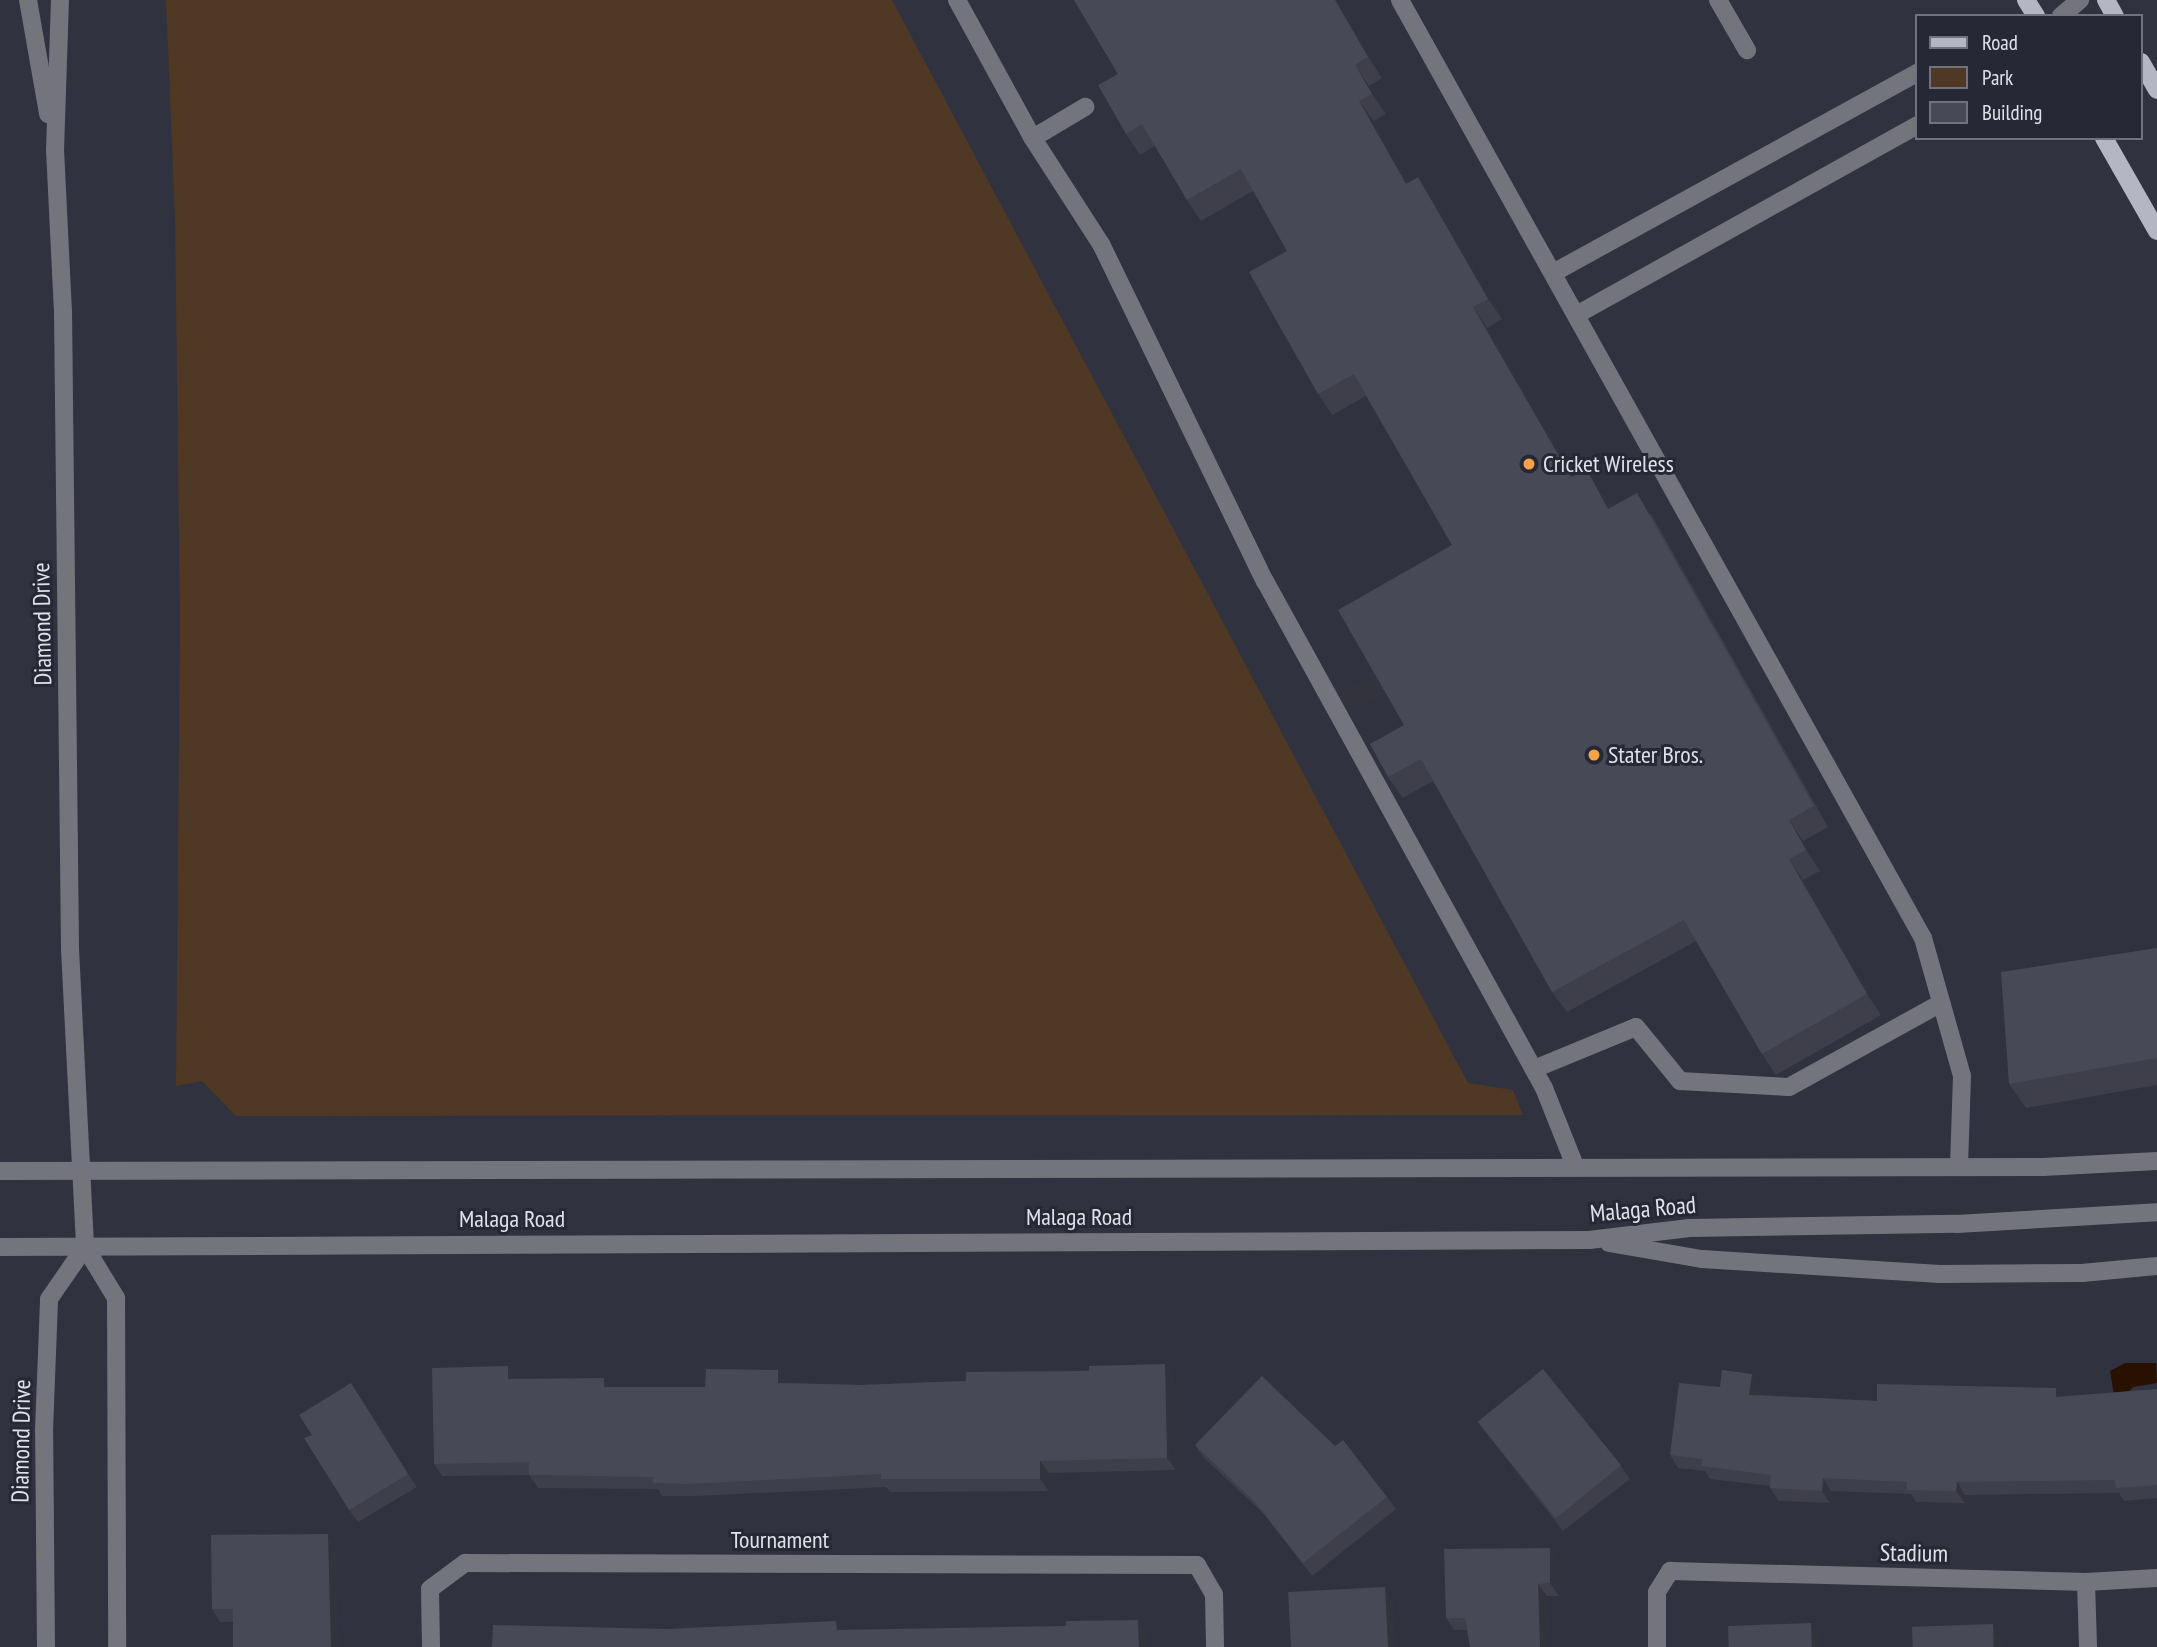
<!DOCTYPE html>
<style>
body{margin:0}
#map{position:relative;width:2157px;height:1647px;overflow:hidden;background:#31323f;font-family:"PT Sans Narrow",sans-serif}
div>[style]{position:absolute}
.green>*{inset:0;background:#4f3924}
.water>*{inset:0;background:#281100}
.minor>*{height:18px;margin:-9px;padding:0 9px;transform-origin:9px;border-radius:9px;background:#74757c}
.major>*{height:18px;margin:-9px;padding:0 9px;transform-origin:9px;border-radius:9px;background:#b5b6c4}
.wall>*{inset:0;background:#3e3f4b}
.shaded-wall>*{inset:0;background:#32333d;transform-origin:0 0}
.building>*{inset:0;background:#484957;transform-origin:0 0}
.dots>*{width:19px;height:19px;translate:-50% -50%;box-sizing:border-box;border:4px solid #272835;border-radius:50%}
span{translate:-50% -50%;white-space:nowrap;text-align:center;line-height:1.15;-webkit-text-stroke:6px #272835;paint-order:stroke}
.poi-label{font-size:24px;color:#e0e1e9}
.left{translate:0 -50%;text-align:left}
.street-label{font-size:24px;color:#e0e1e9}
.legend{position:absolute;left:1915px;top:14px;width:228px;height:126px;box-sizing:border-box;background:#272835;border:2px solid #71727d;margin:0;padding:9px 12px;list-style:none;font-size:21px;color:#e0e1e9}
.legend li{display:flex;align-items:center;gap:14px;height:35px}
.legend b{width:35px;border:2px solid #71727d}
</style>
<div id="map">
<div class="green">
<i style="clip-path:polygon(166px 0,892px 0,1468px 1083px,1513px 1090px,1523px 1115px,236px 1116px,202px 1081px,176px 1086px,180px 621px,175px 218px)"></i>
</div>
<div class="water">
<i style="clip-path:polygon(2125px 1363px,2156px 1363px,2157px 1383px,2133px 1387px,2122px 1399px,2114px 1395px,2110px 1371px)"></i>
</div>
<div class="minor">
<i style="left:28px;top:0;width:116px;rotate:80deg"></i>
<i style="left:60px;top:0;width:149px;rotate:91.9deg"></i>
<i style="left:55px;top:149px;width:161px;rotate:87.2deg"></i>
<i style="left:63px;top:310px;width:639px;rotate:89.37deg"></i>
<i style="left:70px;top:949px;width:298px;rotate:87.1deg"></i>
<i style="left:85px;top:1247px;width:60px;rotate:58.7deg"></i>
<i style="left:116px;top:1298px;width:349px;rotate:89.8deg"></i>
<i style="left:957px;top:0;width:156px;rotate:61.3deg"></i>
<i style="left:1032px;top:137px;width:127px;rotate:57.2deg"></i>
<i style="left:1101px;top:244px;width:375px;rotate:64.1deg"></i>
<i style="left:1265px;top:581px;width:579px;rotate:61.18deg"></i>
<i style="left:1544px;top:1088px;width:84px;rotate:68.3deg"></i>
<i style="left:1400px;top:0;width:1074px;rotate:60.86deg"></i>
<i style="left:1923px;top:938px;width:143px;rotate:74.2deg"></i>
<i style="left:1962px;top:1076px;width:90px;rotate:91.9deg"></i>
<i style="left:1718px;top:0;width:58px;rotate:59.9deg"></i>
<i style="left:2061px;top:16px;width:25px;rotate:-40deg"></i>
<i style="left:1033px;top:138px;width:61px;rotate:-30.8deg"></i>
<i style="left:1553px;top:273px;width:415px;rotate:-28.8deg"></i>
<i style="left:1578px;top:314px;width:388px;rotate:-29.1deg"></i>
<i style="left:1534px;top:1069px;width:110px;rotate:-22.4deg"></i>
<i style="left:1636px;top:1027px;width:70px;rotate:50.8deg"></i>
<i style="left:1680px;top:1081px;width:109px;rotate:3.2deg"></i>
<i style="left:1789px;top:1087px;width:174px;rotate:-28.9deg"></i>
<i style="left:0;top:1171px;width:2043px;rotate:-0.11deg"></i>
<i style="left:2043px;top:1167px;width:114px;rotate:-3deg"></i>
<i style="left:1609px;top:1243px;width:94px;rotate:9.8deg"></i>
<i style="left:1702px;top:1259px;width:238px;rotate:3.6deg"></i>
<i style="left:1940px;top:1274px;width:142px;rotate:-0.4deg"></i>
<i style="left:2082px;top:1273px;width:75px;rotate:-5.3deg"></i>
<i style="left:0;top:1247px;width:1589px;rotate:-0.25deg"></i>
<i style="left:1589px;top:1240px;width:101px;rotate:-6.8deg"></i>
<i style="left:1689px;top:1228px;width:268px;rotate:-0.9deg"></i>
<i style="left:1957px;top:1224px;width:200px;rotate:-3.4deg"></i>
<i style="left:2086px;top:1582px;width:65px;rotate:88.2deg"></i>
<i style="left:46px;top:1647px;width:216px;rotate:-90.5deg"></i>
<i style="left:44px;top:1431px;width:132px;rotate:-87.8deg"></i>
<i style="left:49px;top:1299px;width:63px;rotate:-55.3deg"></i>
<i style="left:431px;top:1647px;width:58px;rotate:-91deg"></i>
<i style="left:430px;top:1589px;width:44px;rotate:-36.6deg"></i>
<i style="left:465px;top:1563px;width:732px;rotate:0.16deg"></i>
<i style="left:1197px;top:1565px;width:34px;rotate:60deg"></i>
<i style="left:1214px;top:1594px;width:53px;rotate:88.9deg"></i>
<i style="left:1657px;top:1647px;width:55px;rotate:-90deg"></i>
<i style="left:1657px;top:1592px;width:25px;rotate:-58deg"></i>
<i style="left:1670px;top:1571px;width:416px;rotate:1.5deg"></i>
<i style="left:2086px;top:1582px;width:71px;rotate:-3.2deg"></i>
</div>
<div class="major">
<i style="left:2026px;top:0;width:19px;rotate:58deg"></i>
<i style="left:2106px;top:0;width:18px;rotate:61deg"></i>
<i style="left:2141px;top:62px;width:32px;rotate:60deg"></i>
<i style="left:2104px;top:138px;width:107px;rotate:60.3deg"></i>
</div>
<div class="wall">
<i style="clip-path:polygon(1074px 0,1337px 0,1382px 78px,1369px 86px,1386px 114px,1374px 121px,1408px 182px,1433px 197px,1502px 319px,1487px 328px,1573px 476px,1601px 491px,1611px 507px,1651px 514px,1828px 827px,1803px 841px,1820px 871px,1803px 880px,1881px 1015px,1776px 1075px,1762px 1054px,1696px 941px,1567px 1012px,1552px 992px,1433px 781px,1403px 798px,1388px 777px,1404px 725px,1452px 545px,1366px 396px,1332px 415px,1318px 394px,1287px 251px,1253px 191px,1201px 221px,1187px 200px,1155px 146px,1140px 155px,1126px 134px,1118px 74px)"></i>
<i style="clip-path:polygon(2157px 948px,2157px 1085px,2026px 1108px,2009px 1084px)"></i>
<i style="clip-path:polygon(1165px 1364px,1174px 1376px,1176px 1470px,1049px 1473px,1049px 1491px,890px 1492px,886px 1487px,697px 1496px,662px 1496px,658px 1489px,538px 1488px,529px 1475px,442px 1476px,434px 1464px,517px 1379px,611px 1387px,705px 1387px,778px 1370px,787px 1383px,861px 1385px,966px 1381px)"></i>
<i style="clip-path:polygon(1752px 1374px,1760px 1386px,1759px 1395px,1877px 1401px,2062px 1397px,2157px 1389px,2157px 1498px,2124px 1501px,2119px 1493px,1965px 1495px,1965px 1503px,1916px 1502px,1911px 1494px,1831px 1491px,1830px 1503px,1779px 1501px,1770px 1488px,1770px 1486px,1710px 1479px,1705px 1471px,1678px 1468px,1670px 1455px,1720px 1387px)"></i>
<i style="clip-path:polygon(360px 1395px,417px 1487px,358px 1522px,349px 1510px,312px 1435px)"></i>
<i style="clip-path:polygon(1477px 1421px,1621px 1466px,1630px 1479px,1563px 1531px)"></i>
<i style="clip-path:polygon(1195px 1445px,1387px 1497px,1396px 1509px,1312px 1576px,1263px 1513px,1204px 1458px)"></i>
<i style="clip-path:polygon(337px 1547px,233px 1622px,220px 1622px,212px 1609px)"></i>
<i style="clip-path:polygon(1559px 1560px,1559px 1596px,1547px 1596px,1548px 1647px,1470px 1647px,1468px 1630px,1454px 1630px,1446px 1618px)"></i>
</div>
<div class="shaded-wall">
<i style="clip-path:polygon(1335px 0,1337px 0,1382px 78px,1368px 57px)"></i>
<i style="clip-path:polygon(1355px 65px,1369px 86px,1386px 114px,1372px 94px)"></i>
<i style="clip-path:polygon(1359px 101px,1374px 121px,1421px 204px,1406px 184px)"></i>
<i style="clip-path:polygon(1418px 177px,1433px 197px,1502px 319px,1488px 299px)"></i>
<i style="clip-path:polygon(1473px 307px,1487px 328px,1585px 497px,1571px 477px)"></i>
<i style="clip-path:polygon(1587px 470px,1601px 491px,1623px 529px,1608px 509px)"></i>
<i style="left:1637px;top:493px;width:25px;height:360px;rotate:56deg"></i>
<i style="clip-path:polygon(1789px 820px,1803px 841px,1820px 871px,1806px 850px)"></i>
<i style="clip-path:polygon(1789px 859px,1803px 880px,1881px 1015px,1867px 994px)"></i>
<i style="clip-path:polygon(1165px 1364px,1174px 1376px,1176px 1470px,1167px 1458px)"></i>
<i style="clip-path:polygon(508px 1366px,517px 1379px,508px 1379px)"></i>
<i style="clip-path:polygon(778px 1370px,787px 1382px,787px 1396px,778px 1383px)"></i>
<i style="clip-path:polygon(1752px 1374px,1760px 1386px,1758px 1407px,1749px 1395px)"></i>
<i style="clip-path:polygon(604px 1378px,613px 1390px,604px 1387px)"></i>
<i style="clip-path:polygon(351px 1383px,360px 1395px,417px 1487px,408px 1474px)"></i>
<i style="clip-path:polygon(2056px 1388px,2064px 1401px,2056px 1397px)"></i>
<i style="clip-path:polygon(1040px 1461px,1049px 1473px,1049px 1491px,1040px 1479px)"></i>
<i style="clip-path:polygon(1823px 1478px,1831px 1491px,1830px 1503px,1822px 1491px)"></i>
<i style="clip-path:polygon(1957px 1482px,1965px 1495px,1965px 1503px,1956px 1491px)"></i>
<i style="clip-path:polygon(328px 1534px,337px 1547px,339px 1647px,331px 1647px)"></i>
<i style="clip-path:polygon(1550px 1548px,1559px 1560px,1559px 1596px,1550px 1583px)"></i>
<i style="clip-path:polygon(1538px 1584px,1547px 1596px,1548px 1647px,1540px 1647px)"></i>
<i style="clip-path:polygon(1385px 1587px,1394px 1600px,1396px 1647px,1388px 1647px)"></i>
<i style="clip-path:polygon(1138px 1620px,1147px 1633px,1147px 1647px,1139px 1647px)"></i>
<i style="clip-path:polygon(836px 1621px,845px 1634px,837px 1630px)"></i>
<i style="clip-path:polygon(1811px 1623px,1820px 1636px,1820px 1647px,1812px 1647px)"></i>
<i style="clip-path:polygon(1993px 1624px,2002px 1637px,2002px 1647px,1994px 1647px)"></i>
</div>
<div class="building">
<i style="clip-path:polygon(1074px 0,1335px 0,1368px 57px,1355px 65px,1372px 94px,1359px 101px,1406px 184px,1418px 177px,1488px 299px,1473px 307px,1571px 477px,1587px 470px,1608px 509px,1637px 493px,1814px 806px,1789px 820px,1806px 850px,1789px 859px,1867px 994px,1762px 1054px,1684px 920px,1552px 992px,1421px 759px,1388px 777px,1370px 744px,1404px 725px,1338px 610px,1452px 545px,1354px 374px,1318px 394px,1249px 272px,1287px 251px,1241px 169px,1187px 200px,1142px 124px,1126px 134px,1098px 85px,1118px 74px)"></i>
<i style="clip-path:polygon(2157px 948px,2157px 1058px,2009px 1084px,2001px 972px)"></i>
<i style="clip-path:polygon(1165px 1364px,1167px 1458px,1040px 1461px,1040px 1479px,881px 1479px,881px 1474px,688px 1484px,653px 1483px,653px 1477px,529px 1475px,529px 1462px,434px 1464px,432px 1368px,508px 1366px,508px 1379px,604px 1378px,604px 1387px,705px 1387px,706px 1369px,778px 1370px,778px 1383px,861px 1385px,966px 1381px,966px 1372px,1089px 1371px,1089px 1366px)"></i>
<i style="left:1543px;top:1369px;width:124px;height:84px;rotate:51deg"></i>
<i style="clip-path:polygon(1722px 1370px,1752px 1374px,1749px 1395px,1877px 1401px,1877px 1384px,2056px 1388px,2056px 1397px,2157px 1389px,2157px 1485px,2116px 1488px,2115px 1480px,1957px 1482px,1956px 1491px,1907px 1490px,1907px 1482px,1823px 1478px,1822px 1491px,1770px 1488px,1771px 1475px,1702px 1466px,1702px 1459px,1670px 1455px,1679px 1383px,1720px 1387px)"></i>
<i style="clip-path:polygon(1262px 1376px,1335px 1446px,1343px 1440px,1387px 1497px,1303px 1563px,1254px 1501px,1195px 1445px)"></i>
<i style="clip-path:polygon(351px 1383px,408px 1474px,349px 1510px,304px 1438px,312px 1435px,299px 1415px)"></i>
<i style="clip-path:polygon(328px 1534px,331px 1647px,233px 1647px,233px 1609px,212px 1609px,211px 1535px)"></i>
<i style="clip-path:polygon(1550px 1548px,1550px 1583px,1538px 1584px,1540px 1647px,1470px 1647px,1465px 1618px,1446px 1618px,1444px 1549px)"></i>
<i style="left:1385px;top:1587px;width:60px;height:97px;rotate:87deg"></i>
<i style="clip-path:polygon(1138px 1620px,1139px 1647px,492px 1647px,493px 1625px,666px 1629px,836px 1621px,837px 1630px,1066px 1626px,1066px 1621px)"></i>
<i style="left:1811px;top:1623px;width:24px;height:83px;rotate:88deg"></i>
<i style="left:1993px;top:1624px;width:23px;height:81px;rotate:88deg"></i>
</div>
<div class="dots">
<i style="left:1529px;top:464px;background:#f7a149"></i>
<i style="left:1594px;top:755px;background:#f7a149"></i>
</div>
<div class="poi-label">
<span class="left" style="left:1543px;top:464px">Cricket Wireless</span>
<span class="left" style="left:1608px;top:755px">Stater Bros.</span>
</div>
<div class="street-label">
<span style="left:42px;top:624px;rotate:-91deg">Diamond Drive</span>
<span style="left:1643px;top:1209px;rotate:-5deg">Malaga Road</span>
<span style="left:1079px;top:1217px">Malaga Road</span>
<span style="left:512px;top:1219px">Malaga Road</span>
<span style="left:21px;top:1441px;rotate:-89deg">Diamond Drive</span>
<span style="left:780px;top:1540px">Tournament</span>
<span style="left:1914px;top:1553px;rotate:1deg">Stadium</span>
</div>
<ul class="legend">
<li><b style="height:9px;background:#b5b6c4"></b>Road</li>
<li><b style="height:19px;background:#4f3924"></b>Park</li>
<li><b style="height:19px;background:#484957"></b>Building</li>
</ul>
</div>
